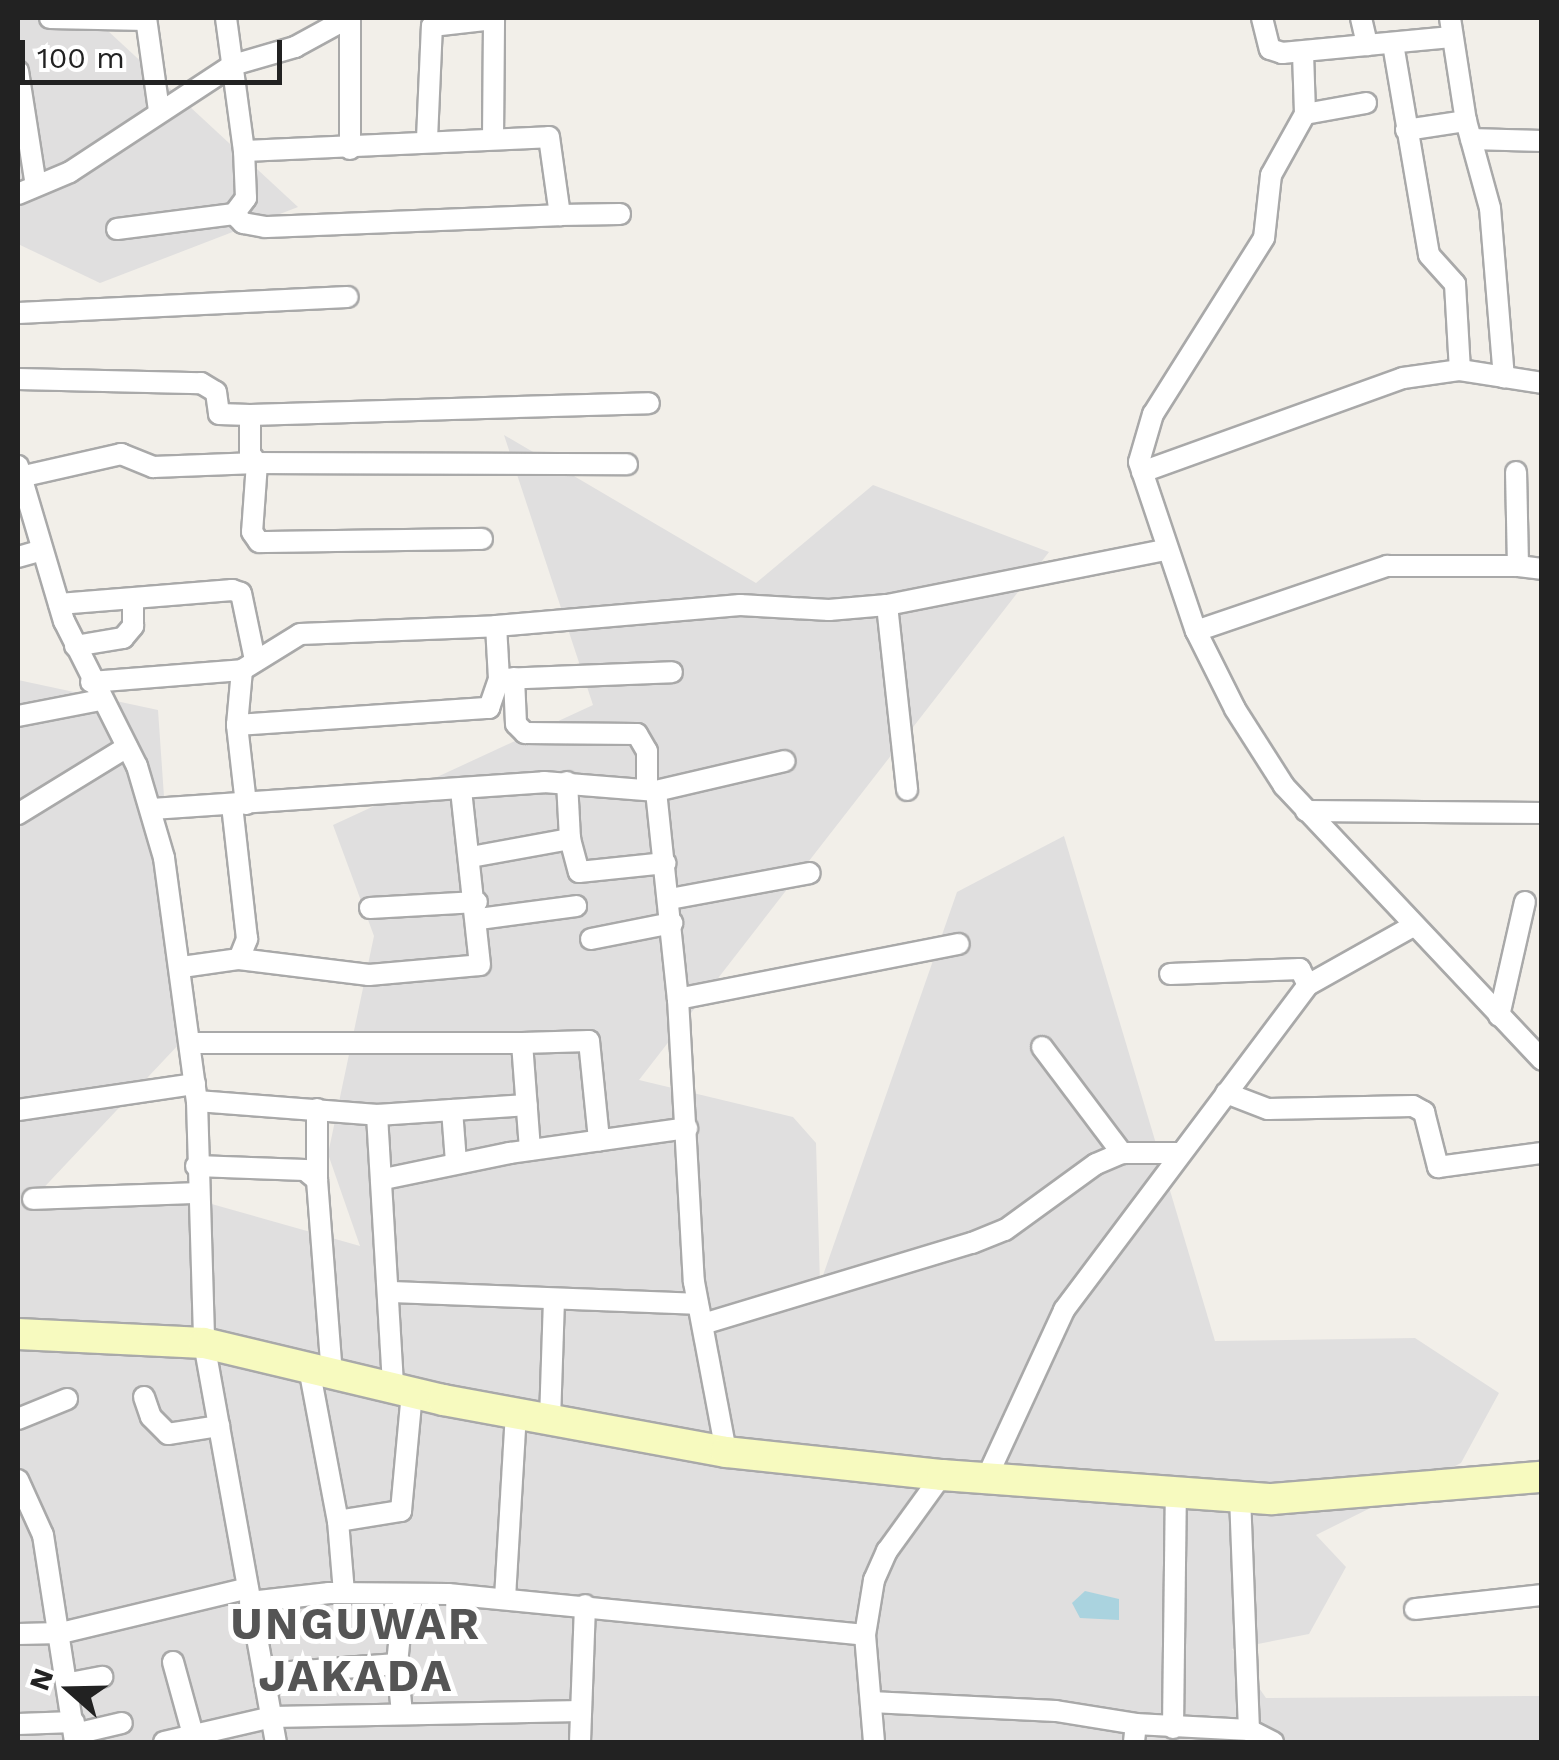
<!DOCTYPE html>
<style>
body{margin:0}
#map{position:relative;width:1559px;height:1760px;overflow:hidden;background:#f2efe9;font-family:"Work Sans",sans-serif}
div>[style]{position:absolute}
.residential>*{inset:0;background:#e0dfdf}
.water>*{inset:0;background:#aad3df}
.roads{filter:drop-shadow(2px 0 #a9a9a9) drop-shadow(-2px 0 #a9a9a9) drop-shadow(0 2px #a9a9a9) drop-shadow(0 -2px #a9a9a9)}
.street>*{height:20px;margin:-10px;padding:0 10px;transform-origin:10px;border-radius:10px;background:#fff}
.secondary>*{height:30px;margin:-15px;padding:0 15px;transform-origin:15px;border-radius:15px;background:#f7fabf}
span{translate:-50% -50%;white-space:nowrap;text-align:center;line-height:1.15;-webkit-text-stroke:10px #fff;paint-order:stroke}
.district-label{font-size:45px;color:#555;font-weight:700;letter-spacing:2.5px}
.frame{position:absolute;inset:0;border:20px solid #222;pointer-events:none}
.north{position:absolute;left:20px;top:1640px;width:100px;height:100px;-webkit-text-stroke:8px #fff;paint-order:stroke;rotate:290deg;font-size:28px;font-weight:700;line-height:40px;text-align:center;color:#222}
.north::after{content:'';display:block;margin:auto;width:35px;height:45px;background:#222;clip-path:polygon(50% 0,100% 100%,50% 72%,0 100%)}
.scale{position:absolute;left:20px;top:40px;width:262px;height:45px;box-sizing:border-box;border:5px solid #222;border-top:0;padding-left:12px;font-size:30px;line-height:35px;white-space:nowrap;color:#222;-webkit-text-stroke:8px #fff;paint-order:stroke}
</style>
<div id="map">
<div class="residential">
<i style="clip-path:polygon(18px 18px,94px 18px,298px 207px,100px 283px,18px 244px)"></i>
<i style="clip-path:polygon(504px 435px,756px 583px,873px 485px,1049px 552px,639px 1080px,793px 1117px,816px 1143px,820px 1284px,957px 892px,1064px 836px,1215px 1341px,1415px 1338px,1499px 1393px,1461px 1463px,1316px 1535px,1346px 1567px,1309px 1634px,1232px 1649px,1266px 1698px,1541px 1696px,1541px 1742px,18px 1742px,18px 680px,158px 710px,181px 1042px,34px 1198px,169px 1192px,360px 1246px,328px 1154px,374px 936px,333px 825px,593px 705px)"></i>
</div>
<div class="water">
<i style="clip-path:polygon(1085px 1591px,1119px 1599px,1119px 1620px,1080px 1618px,1072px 1603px)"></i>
</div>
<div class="roads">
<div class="street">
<i style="left:50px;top:18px;width:96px;rotate:1.2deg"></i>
<i style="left:146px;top:18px;width:94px;rotate:82deg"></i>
<i style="left:226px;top:18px;width:134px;rotate:82.3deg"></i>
<i style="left:244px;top:151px;width:305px;rotate:-2.6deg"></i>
<i style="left:549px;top:137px;width:79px;rotate:82deg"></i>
<i style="left:560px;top:215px;width:60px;rotate:-1deg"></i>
<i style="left:350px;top:18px;width:131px;rotate:90deg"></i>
<i style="left:1262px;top:18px;width:32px;rotate:76deg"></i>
<i style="left:1270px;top:49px;width:13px;rotate:18deg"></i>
<i style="left:1282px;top:53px;width:170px;rotate:-5.4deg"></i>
<i style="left:1361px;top:18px;width:28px;rotate:77deg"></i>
<i style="left:1450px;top:18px;width:104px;rotate:81.2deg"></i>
<i style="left:1466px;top:121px;width:90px;rotate:74.6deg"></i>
<i style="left:1490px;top:208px;width:170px;rotate:85.3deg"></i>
<i style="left:1393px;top:44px;width:214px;rotate:80.3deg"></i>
<i style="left:1429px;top:255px;width:39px;rotate:48deg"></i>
<i style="left:1455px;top:284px;width:86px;rotate:86.7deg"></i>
<i style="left:1303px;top:53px;width:61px;rotate:88.1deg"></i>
<i style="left:1305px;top:114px;width:70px;rotate:119.1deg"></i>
<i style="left:1271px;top:175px;width:63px;rotate:96.3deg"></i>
<i style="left:1264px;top:238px;width:208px;rotate:122.2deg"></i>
<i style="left:1153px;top:414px;width:50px;rotate:106.3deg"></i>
<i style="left:1139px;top:462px;width:178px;rotate:71.4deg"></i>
<i style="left:1196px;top:631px;width:87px;rotate:63.4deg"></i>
<i style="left:1235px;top:709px;width:91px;rotate:57.5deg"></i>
<i style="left:1284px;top:786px;width:376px;rotate:46.7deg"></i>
<i style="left:18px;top:71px;width:116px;rotate:81.1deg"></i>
<i style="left:1305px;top:114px;width:62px;rotate:-10.2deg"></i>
<i style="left:1406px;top:130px;width:61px;rotate:-8.5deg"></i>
<i style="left:493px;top:138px;width:120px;rotate:-89.5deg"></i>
<i style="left:427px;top:139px;width:113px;rotate:-87.5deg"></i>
<i style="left:432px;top:26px;width:62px;rotate:-6.4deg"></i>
<i style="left:1471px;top:139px;width:71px;rotate:1.6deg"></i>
<i style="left:18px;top:194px;width:56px;rotate:-22.9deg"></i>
<i style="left:70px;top:172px;width:195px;rotate:-33.3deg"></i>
<i style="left:233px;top:65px;width:65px;rotate:-16.2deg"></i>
<i style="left:295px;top:47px;width:60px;rotate:-28.7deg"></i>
<i style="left:234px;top:214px;width:20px;rotate:-53deg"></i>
<i style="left:246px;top:198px;width:47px;rotate:-92.4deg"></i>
<i style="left:117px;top:229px;width:118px;rotate:-7.3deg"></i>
<i style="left:234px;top:214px;width:13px;rotate:45deg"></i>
<i style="left:243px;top:223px;width:22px;rotate:10deg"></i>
<i style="left:265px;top:227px;width:295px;rotate:-2.3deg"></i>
<i style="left:18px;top:313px;width:330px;rotate:-2.8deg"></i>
<i style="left:18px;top:379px;width:183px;rotate:1.3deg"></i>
<i style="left:201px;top:383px;width:17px;rotate:31deg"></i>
<i style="left:216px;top:392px;width:22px;rotate:82deg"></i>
<i style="left:219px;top:414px;width:31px;rotate:2deg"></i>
<i style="left:250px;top:415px;width:399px;rotate:-1.7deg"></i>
<i style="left:250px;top:415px;width:39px;rotate:90deg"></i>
<i style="left:250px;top:454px;width:11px;rotate:52deg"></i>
<i style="left:257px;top:463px;width:370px;rotate:0.2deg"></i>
<i style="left:18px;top:466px;width:162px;rotate:73.5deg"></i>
<i style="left:64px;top:621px;width:162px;rotate:63.3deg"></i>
<i style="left:137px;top:766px;width:96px;rotate:73.6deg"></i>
<i style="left:164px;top:858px;width:245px;rotate:82.3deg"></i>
<i style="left:197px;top:1101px;width:242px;rotate:88.3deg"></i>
<i style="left:204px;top:1343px;width:405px;rotate:79.8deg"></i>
<i style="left:1142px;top:472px;width:277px;rotate:-19.8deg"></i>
<i style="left:1403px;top:378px;width:58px;rotate:-8deg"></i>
<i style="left:1460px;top:370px;width:83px;rotate:9deg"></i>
<i style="left:20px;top:477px;width:104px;rotate:-12.8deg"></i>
<i style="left:121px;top:454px;width:35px;rotate:22deg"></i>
<i style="left:153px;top:467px;width:104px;rotate:-2.2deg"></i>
<i style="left:257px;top:463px;width:69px;rotate:94.1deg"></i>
<i style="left:252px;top:532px;width:12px;rotate:55deg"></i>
<i style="left:259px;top:542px;width:223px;rotate:-0.8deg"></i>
<i style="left:18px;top:557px;width:25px;rotate:-16deg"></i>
<i style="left:1518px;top:566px;width:24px;rotate:7deg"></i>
<i style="left:59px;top:604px;width:174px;rotate:-4.6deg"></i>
<i style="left:232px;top:590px;width:9px;rotate:18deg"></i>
<i style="left:241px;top:593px;width:68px;rotate:78.2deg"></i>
<i style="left:887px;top:605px;width:186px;rotate:83.8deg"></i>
<i style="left:1196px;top:631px;width:202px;rotate:-18.8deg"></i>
<i style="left:1387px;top:566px;width:131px"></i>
<i style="left:1518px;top:566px;width:94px;rotate:-91.2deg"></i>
<i style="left:75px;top:646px;width:49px;rotate:-9.5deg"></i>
<i style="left:123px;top:638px;width:16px;rotate:-50deg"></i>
<i style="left:133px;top:626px;width:24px;rotate:-90deg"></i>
<i style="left:514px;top:678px;width:46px;rotate:87.5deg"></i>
<i style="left:516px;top:724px;width:13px;rotate:45deg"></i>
<i style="left:525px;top:733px;width:112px;rotate:0.5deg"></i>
<i style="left:637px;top:734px;width:20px;rotate:60deg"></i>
<i style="left:647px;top:751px;width:34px;rotate:90deg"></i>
<i style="left:501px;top:679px;width:171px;rotate:-2.3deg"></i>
<i style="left:91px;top:682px;width:151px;rotate:-4.5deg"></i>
<i style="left:18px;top:716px;width:84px;rotate:-11deg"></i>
<i style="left:237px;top:725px;width:253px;rotate:-3.9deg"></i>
<i style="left:489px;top:708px;width:31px;rotate:-71deg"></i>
<i style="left:499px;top:679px;width:53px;rotate:-93.2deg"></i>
<i style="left:656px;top:791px;width:209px;rotate:84deg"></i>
<i style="left:678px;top:999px;width:283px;rotate:86.8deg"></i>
<i style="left:694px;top:1282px;width:173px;rotate:79.3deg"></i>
<i style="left:246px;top:804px;width:80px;rotate:-96.5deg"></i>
<i style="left:237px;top:725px;width:55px;rotate:-84.8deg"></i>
<i style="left:242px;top:670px;width:68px;rotate:-31.8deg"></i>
<i style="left:300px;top:634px;width:196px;rotate:-2.3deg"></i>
<i style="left:496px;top:626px;width:245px;rotate:-4.9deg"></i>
<i style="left:740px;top:605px;width:89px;rotate:3.2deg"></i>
<i style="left:829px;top:610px;width:58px;rotate:-4.9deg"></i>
<i style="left:887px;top:605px;width:284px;rotate:-11.2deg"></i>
<i style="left:152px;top:809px;width:393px;rotate:-3.9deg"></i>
<i style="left:544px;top:782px;width:112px;rotate:4.6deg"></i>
<i style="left:656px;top:791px;width:132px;rotate:-13.1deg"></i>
<i style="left:1306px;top:811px;width:236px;rotate:0.5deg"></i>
<i style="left:18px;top:814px;width:128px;rotate:-31.6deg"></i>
<i style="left:570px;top:839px;width:34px;rotate:75deg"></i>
<i style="left:579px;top:872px;width:87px;rotate:-5.9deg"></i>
<i style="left:471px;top:857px;width:101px;rotate:-10.3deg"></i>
<i style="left:570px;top:839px;width:57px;rotate:-93deg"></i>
<i style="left:670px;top:899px;width:142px;rotate:-10.5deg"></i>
<i style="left:370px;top:908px;width:107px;rotate:-3.2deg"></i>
<i style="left:479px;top:919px;width:98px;rotate:-7.6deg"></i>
<i style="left:591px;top:939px;width:83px;rotate:-11.2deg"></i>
<i style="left:239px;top:959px;width:131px;rotate:7deg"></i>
<i style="left:369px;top:975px;width:111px;rotate:-5.1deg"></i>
<i style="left:480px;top:965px;width:177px;rotate:-96.2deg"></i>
<i style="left:182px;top:967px;width:58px;rotate:-8deg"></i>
<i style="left:239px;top:959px;width:22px;rotate:-68deg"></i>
<i style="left:247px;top:939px;width:135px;rotate:-96.4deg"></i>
<i style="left:1308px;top:985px;width:120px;rotate:-29.3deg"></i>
<i style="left:678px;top:999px;width:286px;rotate:-11.1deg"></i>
<i style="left:1499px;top:1016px;width:117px;rotate:-77.2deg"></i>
<i style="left:190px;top:1043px;width:332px"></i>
<i style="left:522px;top:1043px;width:107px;rotate:85.7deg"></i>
<i style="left:522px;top:1043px;width:67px;rotate:-1.7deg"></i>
<i style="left:589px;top:1041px;width:100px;rotate:84.2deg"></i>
<i style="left:1042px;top:1047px;width:133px;rotate:53deg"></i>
<i style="left:1226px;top:1093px;width:45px;rotate:20.9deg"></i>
<i style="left:1268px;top:1109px;width:145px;rotate:-1.2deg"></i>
<i style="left:1413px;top:1106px;width:13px;rotate:29deg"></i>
<i style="left:1424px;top:1112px;width:57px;rotate:75.7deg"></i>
<i style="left:1438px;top:1167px;width:105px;rotate:-7.7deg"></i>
<i style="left:197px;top:1101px;width:181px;rotate:4.4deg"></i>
<i style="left:377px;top:1115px;width:150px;rotate:-3.8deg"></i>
<i style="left:18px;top:1110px;width:179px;rotate:-8.4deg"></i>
<i style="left:452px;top:1110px;width:52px;rotate:85.6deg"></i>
<i style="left:377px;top:1115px;width:273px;rotate:86.6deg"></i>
<i style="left:196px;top:1166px;width:109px;rotate:2.1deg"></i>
<i style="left:305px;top:1170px;width:16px;rotate:40deg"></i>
<i style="left:317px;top:1180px;width:194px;rotate:85.6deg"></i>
<i style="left:384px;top:1179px;width:129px;rotate:-11.7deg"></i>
<i style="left:510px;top:1153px;width:179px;rotate:-8deg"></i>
<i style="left:317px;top:1180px;width:71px;rotate:-90deg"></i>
<i style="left:33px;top:1199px;width:164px;rotate:-2.1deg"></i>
<i style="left:389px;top:1292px;width:309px;rotate:2.2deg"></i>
<i style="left:703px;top:1324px;width:281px;rotate:-16.8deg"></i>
<i style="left:972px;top:1243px;width:35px;rotate:-22deg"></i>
<i style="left:1005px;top:1230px;width:112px;rotate:-36deg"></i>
<i style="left:1096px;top:1164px;width:28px;rotate:-23deg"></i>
<i style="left:1122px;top:1153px;width:56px"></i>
<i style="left:309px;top:1368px;width:156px;rotate:79.3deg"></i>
<i style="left:338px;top:1521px;width:72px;rotate:85.2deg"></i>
<i style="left:144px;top:1397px;width:21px;rotate:71deg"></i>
<i style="left:151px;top:1417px;width:24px;rotate:45deg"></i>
<i style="left:168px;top:1434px;width:52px;rotate:-8.9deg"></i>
<i style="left:18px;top:1419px;width:53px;rotate:-22.2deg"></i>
<i style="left:550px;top:1420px;width:118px;rotate:-88.1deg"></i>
<i style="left:987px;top:1477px;width:184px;rotate:-65.2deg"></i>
<i style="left:1064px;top:1310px;width:406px;rotate:-53.1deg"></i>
<i style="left:1308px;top:985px;width:18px;rotate:-117deg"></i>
<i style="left:1300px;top:969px;width:130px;rotate:177.8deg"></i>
<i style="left:18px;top:1480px;width:60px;rotate:65.6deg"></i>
<i style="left:43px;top:1535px;width:209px;rotate:81.2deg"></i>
<i style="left:1240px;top:1496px;width:234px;rotate:87.8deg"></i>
<i style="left:1249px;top:1730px;width:27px;rotate:27deg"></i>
<i style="left:338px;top:1521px;width:64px;rotate:-9deg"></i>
<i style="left:401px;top:1511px;width:120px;rotate:-84.7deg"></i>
<i style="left:505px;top:1598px;width:184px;rotate:-86.6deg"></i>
<i style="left:250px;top:1602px;width:80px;rotate:-6.5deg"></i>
<i style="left:329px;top:1593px;width:119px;rotate:0.5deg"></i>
<i style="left:448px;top:1594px;width:419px;rotate:5.6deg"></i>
<i style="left:1415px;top:1609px;width:128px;rotate:-6.3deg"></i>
<i style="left:18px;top:1634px;width:43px;rotate:-1.3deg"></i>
<i style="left:61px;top:1633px;width:192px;rotate:-13.5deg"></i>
<i style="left:173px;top:1662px;width:72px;rotate:74.6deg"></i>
<i style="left:264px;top:1674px;width:133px;rotate:-4.3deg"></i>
<i style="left:70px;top:1683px;width:33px;rotate:-11deg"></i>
<i style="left:871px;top:1702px;width:185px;rotate:2.8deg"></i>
<i style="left:1056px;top:1711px;width:81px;rotate:9.2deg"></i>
<i style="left:402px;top:1713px;width:49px;rotate:-95.8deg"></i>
<i style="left:397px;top:1664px;width:70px;rotate:-84.3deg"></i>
<i style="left:18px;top:1724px;width:56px;rotate:-2deg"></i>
<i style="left:1173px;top:1728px;width:236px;rotate:-89.3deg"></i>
<i style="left:75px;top:1734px;width:48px;rotate:-13.2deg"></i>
<i style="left:164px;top:1742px;width:111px;rotate:-13deg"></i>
<i style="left:272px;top:1717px;width:309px;rotate:-1.1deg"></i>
<i style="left:580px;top:1742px;width:137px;rotate:-87.9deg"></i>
<i style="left:874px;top:1742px;width:107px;rotate:-94.8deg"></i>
<i style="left:865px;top:1635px;width:56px;rotate:-80.7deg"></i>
<i style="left:874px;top:1580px;width:32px;rotate:-66deg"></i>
<i style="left:887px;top:1551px;width:94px;rotate:-54.1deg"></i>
<i style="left:1134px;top:1742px;width:18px;rotate:-84deg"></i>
<i style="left:1136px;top:1724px;width:113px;rotate:3deg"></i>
</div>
<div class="secondary">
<i style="left:18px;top:1334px;width:186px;rotate:2.8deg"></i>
<i style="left:204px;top:1343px;width:246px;rotate:13.4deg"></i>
<i style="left:443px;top:1400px;width:288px;rotate:10.4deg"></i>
<i style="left:726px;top:1452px;width:217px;rotate:6.1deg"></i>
<i style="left:942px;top:1475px;width:331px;rotate:4.2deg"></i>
<i style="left:1272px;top:1499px;width:271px;rotate:-4.7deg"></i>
</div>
</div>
<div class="district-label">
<span style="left:356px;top:1650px">UNGUWAR<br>JAKADA</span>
</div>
<div class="frame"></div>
<div class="north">N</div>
<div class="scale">100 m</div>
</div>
